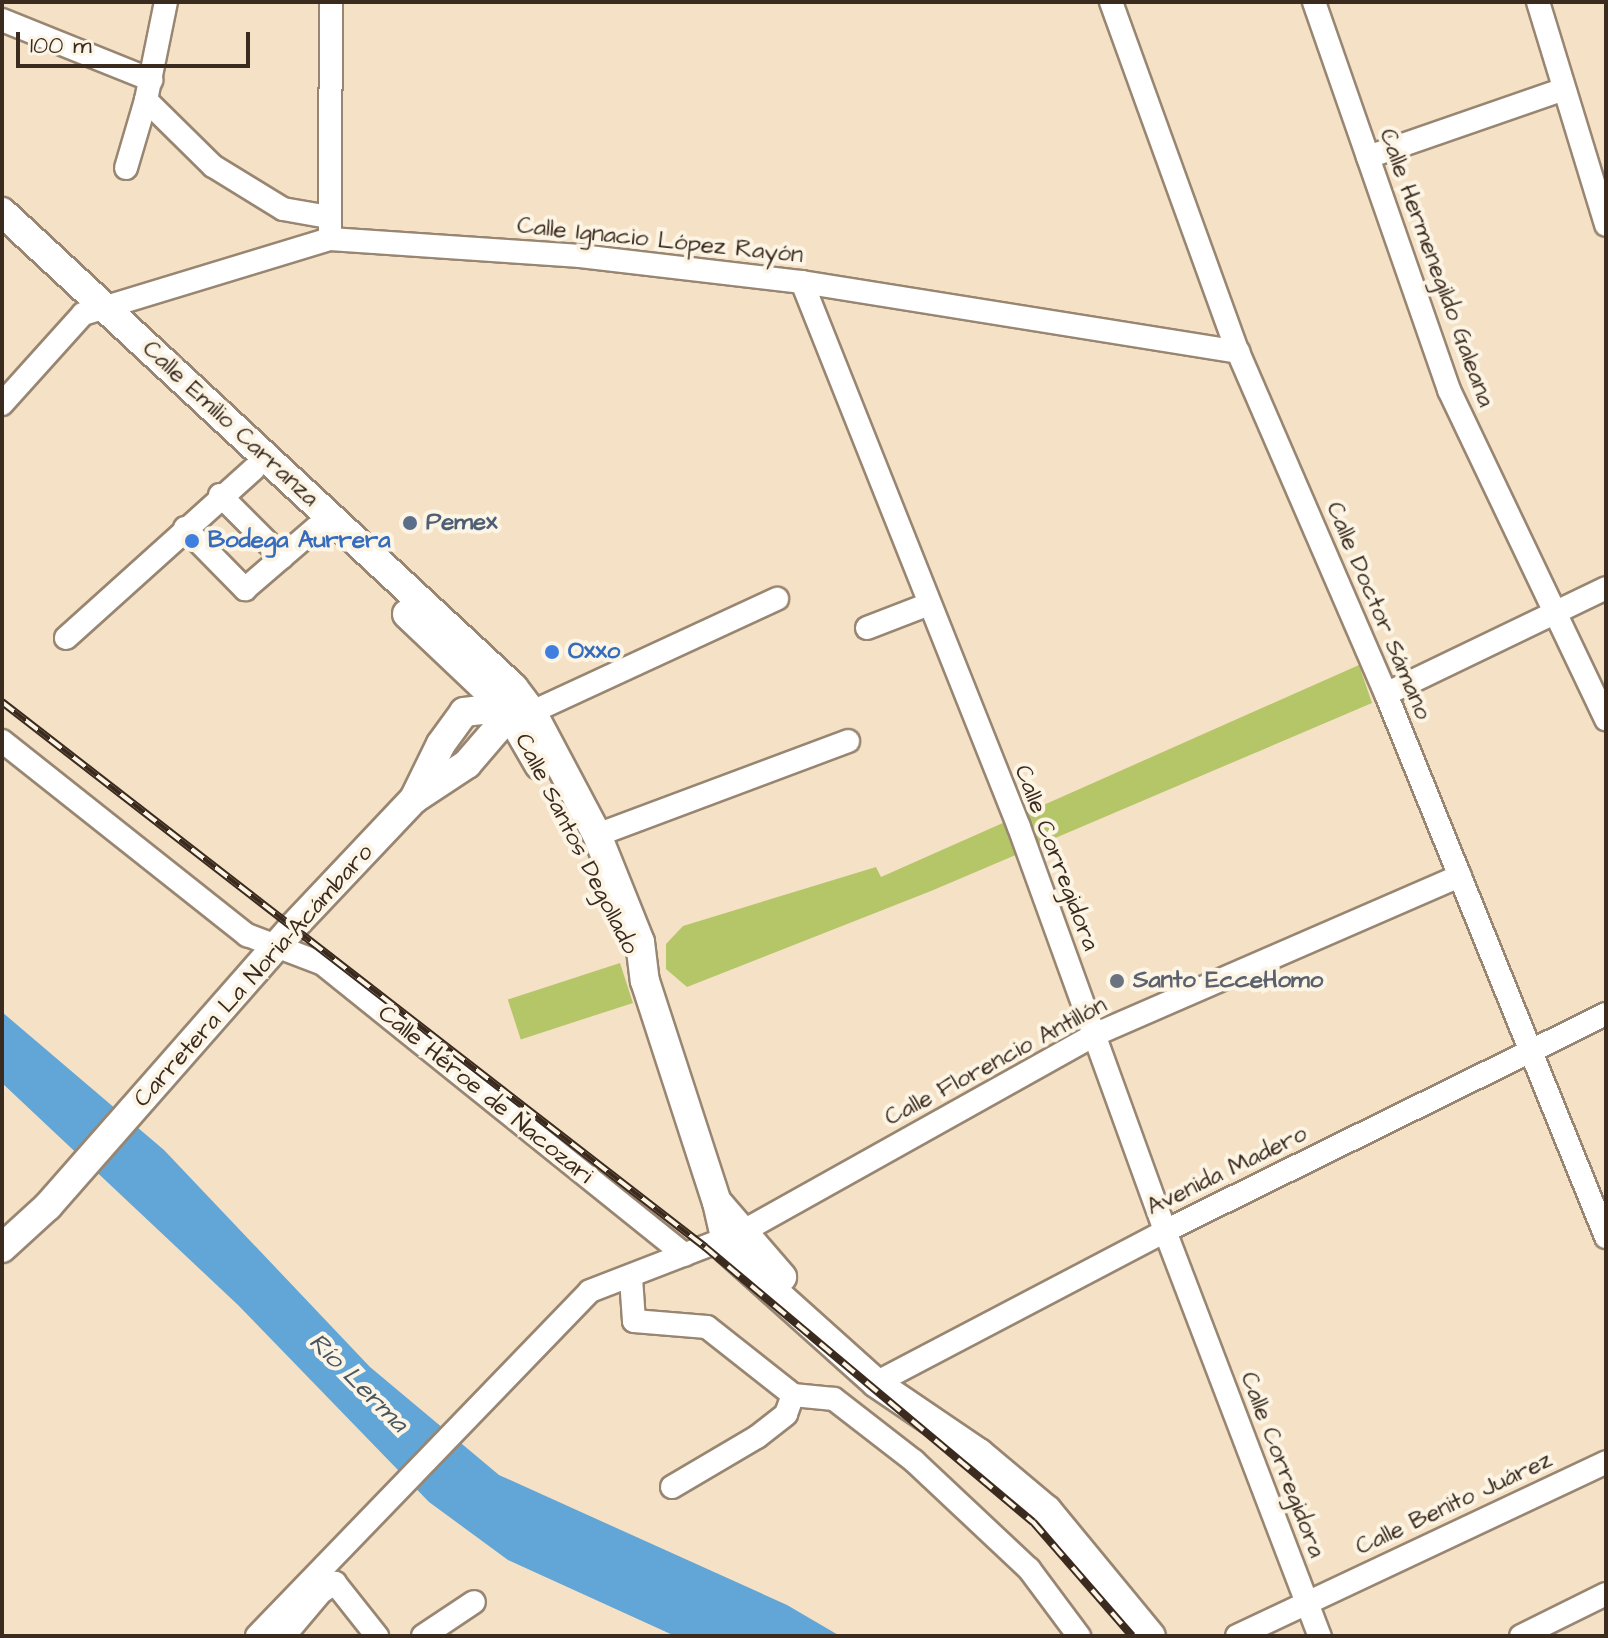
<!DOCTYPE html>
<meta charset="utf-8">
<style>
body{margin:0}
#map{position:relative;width:1608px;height:1638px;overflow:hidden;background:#f5e1c5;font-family:"Architects Daughter",sans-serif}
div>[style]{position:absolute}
.green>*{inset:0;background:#b5c669;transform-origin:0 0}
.water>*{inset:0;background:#61a6d6}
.roads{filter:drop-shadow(2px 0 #988672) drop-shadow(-2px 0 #988672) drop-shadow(0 2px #988672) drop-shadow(0 -2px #988672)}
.minor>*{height:22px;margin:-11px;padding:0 11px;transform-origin:11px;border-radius:11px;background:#fff}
.major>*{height:28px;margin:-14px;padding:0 14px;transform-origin:14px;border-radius:14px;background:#fff}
.rail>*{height:8px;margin-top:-4px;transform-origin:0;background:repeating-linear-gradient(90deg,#fcf5e5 0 15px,#3b2a1e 0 30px);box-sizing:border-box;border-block:2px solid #3b2a1e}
.dots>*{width:22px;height:22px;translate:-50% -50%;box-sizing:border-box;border:4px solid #fcf5e5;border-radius:50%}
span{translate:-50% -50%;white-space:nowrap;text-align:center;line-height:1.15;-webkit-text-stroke:8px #fcf5e5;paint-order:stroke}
.street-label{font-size:24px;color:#3b2a1e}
.service-label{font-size:24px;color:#4e5e75;font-weight:700}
.left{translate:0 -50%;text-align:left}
.shop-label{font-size:24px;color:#366cbe;font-weight:700}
.worship-label{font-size:24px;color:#5b616d;font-weight:700}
.water-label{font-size:26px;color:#48555e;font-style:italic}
.frame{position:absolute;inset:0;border:4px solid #3b2a1e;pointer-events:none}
.scale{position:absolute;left:16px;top:32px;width:234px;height:36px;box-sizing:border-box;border:4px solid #3b2a1e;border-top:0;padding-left:10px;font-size:24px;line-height:28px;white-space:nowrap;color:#3b2a1e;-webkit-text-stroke:6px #fcf5e5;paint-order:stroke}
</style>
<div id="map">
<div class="green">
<i style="clip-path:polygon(1359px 665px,1372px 703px,931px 891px,687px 987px,666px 969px,666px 944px,683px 926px,876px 867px,881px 877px)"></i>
<i style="left:620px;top:963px;width:42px;height:118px;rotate:72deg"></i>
</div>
<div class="water">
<i style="clip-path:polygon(2px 1012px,164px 1150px,370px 1367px,499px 1475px,787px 1605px,840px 1636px,675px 1636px,508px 1560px,429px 1502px,238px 1305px,2px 1083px)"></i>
</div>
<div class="roads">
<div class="minor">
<i style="left:1111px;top:2px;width:372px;rotate:70.1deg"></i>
<i style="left:1238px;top:352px;width:373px;rotate:66.6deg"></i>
<i style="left:1386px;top:694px;width:586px;rotate:67.94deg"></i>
<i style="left:1314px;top:2px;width:411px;rotate:70.8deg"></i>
<i style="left:1449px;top:390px;width:365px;rotate:64.5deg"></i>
<i style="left:1538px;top:2px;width:233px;rotate:73deg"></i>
<i style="left:2px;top:20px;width:161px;rotate:21.9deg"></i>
<i style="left:146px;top:100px;width:94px;rotate:44.6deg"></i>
<i style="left:213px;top:166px;width:82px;rotate:31.6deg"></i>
<i style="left:283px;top:209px;width:47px;rotate:9.9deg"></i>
<i style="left:1368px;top:157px;width:207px;rotate:-19.1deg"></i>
<i style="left:126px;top:168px;width:71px;rotate:-73.6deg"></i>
<i style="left:146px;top:100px;width:100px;rotate:-78.5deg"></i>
<i style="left:330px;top:239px;width:237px;rotate:-89.8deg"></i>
<i style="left:802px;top:282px;width:587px;rotate:68.29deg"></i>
<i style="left:1019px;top:827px;width:430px;rotate:70.1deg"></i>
<i style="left:1165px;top:1231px;width:434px;rotate:69.1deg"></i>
<i style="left:2px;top:404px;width:121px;rotate:-48deg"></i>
<i style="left:83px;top:314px;width:258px;rotate:-16.9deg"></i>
<i style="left:330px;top:239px;width:251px;rotate:3.9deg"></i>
<i style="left:580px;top:256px;width:224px;rotate:6.7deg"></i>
<i style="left:802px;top:282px;width:442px;rotate:9.1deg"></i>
<i style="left:220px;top:495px;width:88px;rotate:45deg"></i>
<i style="left:185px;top:528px;width:86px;rotate:45.5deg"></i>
<i style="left:245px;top:589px;width:94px;rotate:-40.7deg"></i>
<i style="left:867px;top:628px;width:66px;rotate:-21.2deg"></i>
<i style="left:66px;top:638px;width:253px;rotate:-42deg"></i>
<i style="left:1386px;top:694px;width:244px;rotate:-25.7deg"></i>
<i style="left:532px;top:712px;width:270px;rotate:-24.8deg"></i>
<i style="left:2px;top:741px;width:313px;rotate:38.4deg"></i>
<i style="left:247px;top:935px;width:81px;rotate:20.9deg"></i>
<i style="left:323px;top:964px;width:464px;rotate:38.8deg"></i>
<i style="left:597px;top:835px;width:268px;rotate:-20.5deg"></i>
<i style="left:631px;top:1278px;width:43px;rotate:86deg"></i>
<i style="left:634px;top:1321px;width:73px;rotate:4.7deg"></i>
<i style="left:707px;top:1327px;width:110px;rotate:38.3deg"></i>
<i style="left:793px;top:1395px;width:41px;rotate:5.6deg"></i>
<i style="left:834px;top:1399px;width:101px;rotate:37.8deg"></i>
<i style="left:914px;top:1461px;width:158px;rotate:43.2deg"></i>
<i style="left:1029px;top:1569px;width:84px;rotate:53.3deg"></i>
<i style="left:876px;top:1383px;width:327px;rotate:-27.7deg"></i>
<i style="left:1165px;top:1231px;width:491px;rotate:-26.2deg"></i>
<i style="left:672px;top:1487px;width:99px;rotate:-30.5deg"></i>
<i style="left:757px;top:1437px;width:37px;rotate:-38deg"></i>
<i style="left:786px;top:1414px;width:20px;rotate:-70deg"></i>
<i style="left:257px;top:1636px;width:479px;rotate:-46deg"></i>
<i style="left:590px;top:1291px;width:161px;rotate:-21.1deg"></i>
<i style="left:740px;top:1233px;width:406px;rotate:-29.2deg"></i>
<i style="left:1094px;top:1035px;width:399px;rotate:-23.5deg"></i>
<i style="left:284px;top:1636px;width:57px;rotate:-49.9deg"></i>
<i style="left:321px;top:1592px;width:17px;rotate:-33deg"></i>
<i style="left:335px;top:1583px;width:68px;rotate:51.6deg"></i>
<i style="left:423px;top:1636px;width:61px;rotate:-33.7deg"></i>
<i style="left:1237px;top:1636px;width:408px;rotate:-25.2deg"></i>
<i style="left:1521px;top:1636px;width:95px;rotate:-26.3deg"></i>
</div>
<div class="major">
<i style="left:2px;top:212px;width:698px;rotate:42.91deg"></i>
<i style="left:513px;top:687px;width:31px;rotate:53deg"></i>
<i style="left:532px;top:712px;width:139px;rotate:62.1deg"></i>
<i style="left:597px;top:835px;width:115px;rotate:68.1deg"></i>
<i style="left:640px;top:942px;width:39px;rotate:83deg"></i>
<i style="left:645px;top:981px;width:232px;rotate:72deg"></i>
<i style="left:717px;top:1202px;width:49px;rotate:77.1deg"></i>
<i style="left:728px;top:1250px;width:199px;rotate:41.9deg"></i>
<i style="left:876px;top:1383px;width:125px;rotate:34.2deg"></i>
<i style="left:979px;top:1453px;width:89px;rotate:40deg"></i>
<i style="left:1047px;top:1510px;width:163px;rotate:50.5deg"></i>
<i style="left:407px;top:614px;width:137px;rotate:43.5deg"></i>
<i style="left:506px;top:708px;width:66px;rotate:59.9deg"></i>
<i style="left:414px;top:799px;width:61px;rotate:-63.9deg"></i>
<i style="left:441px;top:744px;width:39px;rotate:-54deg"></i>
<i style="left:464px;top:712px;width:53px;rotate:-6.5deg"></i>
<i style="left:718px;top:1203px;width:98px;rotate:49.1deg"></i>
<i style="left:2px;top:1248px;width:62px;rotate:-42.4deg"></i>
<i style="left:48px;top:1206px;width:370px;rotate:-48.7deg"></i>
<i style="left:292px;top:928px;width:178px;rotate:-46.6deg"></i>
<i style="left:414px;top:799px;width:64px;rotate:-33.4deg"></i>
<i style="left:467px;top:764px;width:48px;rotate:-49.3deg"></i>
<i style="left:498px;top:728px;width:34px;rotate:-69deg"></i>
</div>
</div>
<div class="rail">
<i style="left:2px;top:702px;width:890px;rotate:37.78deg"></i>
<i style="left:705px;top:1247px;width:428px;rotate:40deg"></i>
<i style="left:1033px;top:1522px;width:151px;rotate:49deg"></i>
</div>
<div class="dots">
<i style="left:410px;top:523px;background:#5c6f8a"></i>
<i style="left:192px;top:541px;background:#3f7fe0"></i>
<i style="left:552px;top:652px;background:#3f7fe0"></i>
<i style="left:1117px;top:981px;background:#6b7280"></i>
</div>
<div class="street-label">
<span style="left:660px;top:241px;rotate:6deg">Calle Ignacio López Rayón</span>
<span style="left:1436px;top:268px;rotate:70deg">Calle Hermenegildo Galeana</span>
<span style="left:230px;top:424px;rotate:43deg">Calle Emilio Carranza</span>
<span style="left:1378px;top:611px;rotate:67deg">Calle Doctor Sámano</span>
<span style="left:576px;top:844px;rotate:63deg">Calle Santos Degollado</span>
<span style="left:1056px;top:858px;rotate:69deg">Calle Corregidora</span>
<span style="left:254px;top:976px;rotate:-48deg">Carretera La Noria-Acámbaro</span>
<span style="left:996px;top:1062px;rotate:-28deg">Calle Florencio Antillón</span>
<span style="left:485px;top:1095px;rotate:39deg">Calle Héroe de Nacozari</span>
<span style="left:1227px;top:1171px;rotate:-26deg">Avenida Madero</span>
<span style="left:1282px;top:1465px;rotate:69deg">Calle Corregidora</span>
<span style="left:1454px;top:1504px;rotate:-25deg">Calle Benito Juárez</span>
</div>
<div class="service-label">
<span class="left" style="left:426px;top:523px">Pemex</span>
</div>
<div class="shop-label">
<span class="left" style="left:208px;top:541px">Bodega Aurrera</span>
<span class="left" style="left:568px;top:652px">Oxxo</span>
</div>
<div class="worship-label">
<span class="left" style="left:1133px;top:981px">Santo EcceHomo</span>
</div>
<div class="water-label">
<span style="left:358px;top:1383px;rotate:45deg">Río Lerma</span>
</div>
<div class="frame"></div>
<div class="scale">100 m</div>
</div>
